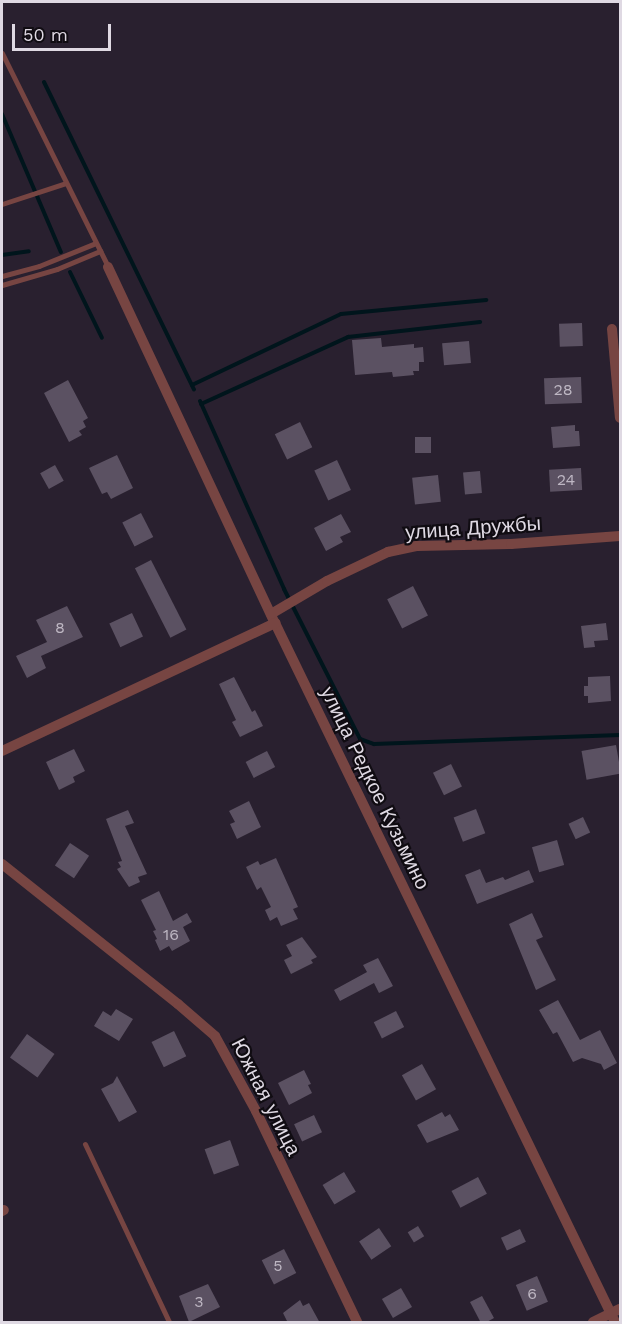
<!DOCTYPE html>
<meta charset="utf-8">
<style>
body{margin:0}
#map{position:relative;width:622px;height:1324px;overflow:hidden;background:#29202f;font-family:"Work Sans",sans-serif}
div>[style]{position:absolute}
.stream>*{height:4px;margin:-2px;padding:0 2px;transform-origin:2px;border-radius:2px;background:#00151c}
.building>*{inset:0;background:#5b5162;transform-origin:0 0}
.service>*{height:5px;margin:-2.5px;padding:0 2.5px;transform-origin:2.5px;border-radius:2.5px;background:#774542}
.minor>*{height:10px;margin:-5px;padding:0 5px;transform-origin:5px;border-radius:5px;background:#774542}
span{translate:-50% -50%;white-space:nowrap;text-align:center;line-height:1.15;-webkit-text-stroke:4.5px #100c12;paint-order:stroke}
.number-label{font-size:16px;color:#beb7c3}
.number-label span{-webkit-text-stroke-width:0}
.street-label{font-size:20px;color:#dfd9e3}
.frame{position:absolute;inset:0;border:3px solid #dfd9e3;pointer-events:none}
.scale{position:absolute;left:12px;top:24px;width:99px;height:27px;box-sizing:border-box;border:3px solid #dfd9e3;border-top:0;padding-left:8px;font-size:18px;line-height:21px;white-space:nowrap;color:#dfd9e3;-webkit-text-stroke:4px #100c12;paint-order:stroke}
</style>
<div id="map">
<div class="stream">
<i style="left:44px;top:82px;width:342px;rotate:64deg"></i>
<i style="left:2px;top:114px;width:150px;rotate:66.9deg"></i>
<i style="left:2px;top:255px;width:27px;rotate:-8deg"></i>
<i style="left:70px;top:272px;width:73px;rotate:64.1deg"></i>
<i style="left:192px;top:385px;width:165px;rotate:-25.5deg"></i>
<i style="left:341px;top:314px;width:146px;rotate:-5.5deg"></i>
<i style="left:200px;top:401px;width:206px;rotate:65.9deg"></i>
<i style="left:284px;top:589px;width:168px;rotate:63.1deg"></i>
<i style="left:360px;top:739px;width:15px;rotate:20deg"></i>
<i style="left:374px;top:744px;width:246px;rotate:-2.1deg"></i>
<i style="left:201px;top:404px;width:162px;rotate:-24.5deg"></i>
<i style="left:348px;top:337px;width:133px;rotate:-6.5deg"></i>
</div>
<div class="building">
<i style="left:582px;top:323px;width:23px;height:23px;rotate:88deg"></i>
<i style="clip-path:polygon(381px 338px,382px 347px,414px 344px,414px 348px,423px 347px,424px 362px,419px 362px,419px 371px,413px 371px,414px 375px,393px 377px,392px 372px,355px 375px,352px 340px)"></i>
<i style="left:469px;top:341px;width:22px;height:27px;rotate:85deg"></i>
<i style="left:581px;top:377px;width:26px;height:37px;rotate:88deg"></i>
<i style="clip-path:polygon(68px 380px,88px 418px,83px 421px,86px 427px,79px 431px,82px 435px,69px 442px,44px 393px)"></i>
<i style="left:300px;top:422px;width:28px;height:28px;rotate:64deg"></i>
<i style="clip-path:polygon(575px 425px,575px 431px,579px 431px,580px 446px,553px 448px,551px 427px)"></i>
<i style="left:415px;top:437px;width:16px;height:16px"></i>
<i style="clip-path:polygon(117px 455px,133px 488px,111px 499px,107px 492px,102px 494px,89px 468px)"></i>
<i style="left:337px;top:460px;width:33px;height:25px;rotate:65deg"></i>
<i style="left:55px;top:465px;width:18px;height:17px;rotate:61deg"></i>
<i style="left:581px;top:468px;width:22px;height:32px;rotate:87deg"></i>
<i style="left:480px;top:471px;width:22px;height:17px;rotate:85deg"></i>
<i style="left:438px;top:475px;width:27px;height:26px;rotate:84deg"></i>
<i style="left:141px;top:513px;width:27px;height:21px;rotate:63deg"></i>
<i style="clip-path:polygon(341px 514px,351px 532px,340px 537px,343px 542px,326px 551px,314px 528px)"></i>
<i style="left:151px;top:560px;width:78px;height:18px;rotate:63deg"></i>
<i style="left:413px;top:586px;width:33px;height:29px;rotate:63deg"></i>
<i style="clip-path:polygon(67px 606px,83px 637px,41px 656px,46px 668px,27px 678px,16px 656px,47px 642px,36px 620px)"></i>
<i style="left:132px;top:613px;width:26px;height:25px;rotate:65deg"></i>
<i style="clip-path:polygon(606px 623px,608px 640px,594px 641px,595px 647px,584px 648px,581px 626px)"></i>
<i style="clip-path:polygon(610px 676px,611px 701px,588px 703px,588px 696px,584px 696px,584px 686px,588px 686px,588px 677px)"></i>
<i style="clip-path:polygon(234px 677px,252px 712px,255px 710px,263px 726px,240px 737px,232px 722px,236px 720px,219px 684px)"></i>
<i style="left:616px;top:745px;width:29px;height:35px;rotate:80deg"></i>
<i style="clip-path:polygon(74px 749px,85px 771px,73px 777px,75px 782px,59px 790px,46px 762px)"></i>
<i style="left:267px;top:751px;width:18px;height:24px;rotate:63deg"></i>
<i style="left:451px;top:764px;width:25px;height:20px;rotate:64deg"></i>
<i style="clip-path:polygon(249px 801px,261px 827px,237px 839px,230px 824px,235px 822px,229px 811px)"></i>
<i style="left:476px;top:809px;width:26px;height:24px;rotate:69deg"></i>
<i style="clip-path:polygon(128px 810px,134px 823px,125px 826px,147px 874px,138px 877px,140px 882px,129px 887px,117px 869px,121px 867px,118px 862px,122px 861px,106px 819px)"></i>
<i style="left:583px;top:817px;width:17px;height:16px;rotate:65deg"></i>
<i style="left:557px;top:840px;width:26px;height:26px;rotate:74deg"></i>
<i style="left:70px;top:843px;width:23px;height:27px;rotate:34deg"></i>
<i style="clip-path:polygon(276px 858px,298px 907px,293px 909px,298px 919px,281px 926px,277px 917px,270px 921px,265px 910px,271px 907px,261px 887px,257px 890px,246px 867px,258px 861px,260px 865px)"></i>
<i style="clip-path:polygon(480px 869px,486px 883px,503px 877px,505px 880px,529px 870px,534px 882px,477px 904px,465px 875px)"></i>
<i style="clip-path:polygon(159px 891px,173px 921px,187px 913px,192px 922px,183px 927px,190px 941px,172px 951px,169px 946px,160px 951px,155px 940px,157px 939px,153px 931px,156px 930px,141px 900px)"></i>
<i style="clip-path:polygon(532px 913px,543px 937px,536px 940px,556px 980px,536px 990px,509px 924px)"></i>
<i style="clip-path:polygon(302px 937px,317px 957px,311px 960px,313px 963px,291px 974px,284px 960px,292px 956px,286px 945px)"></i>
<i style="clip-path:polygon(378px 958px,393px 986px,379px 993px,374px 983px,340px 1001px,334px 990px,367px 972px,363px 965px)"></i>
<i style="clip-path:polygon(558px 1000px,580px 1040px,600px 1030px,617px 1063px,604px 1070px,601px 1064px,582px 1058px,573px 1062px,557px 1032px,553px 1034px,539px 1010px)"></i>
<i style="clip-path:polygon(116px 1009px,133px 1019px,119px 1041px,94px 1026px,103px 1011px,111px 1016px)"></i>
<i style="left:396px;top:1011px;width:18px;height:25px;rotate:63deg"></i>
<i style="left:174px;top:1031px;width:28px;height:25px;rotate:64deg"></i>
<i style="left:27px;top:1034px;width:34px;height:29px;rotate:36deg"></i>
<i style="left:422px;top:1064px;width:29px;height:23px;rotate:61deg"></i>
<i style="clip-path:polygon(304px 1070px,311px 1084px,308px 1085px,312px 1093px,289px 1105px,278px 1083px)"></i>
<i style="clip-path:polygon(117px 1076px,137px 1112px,119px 1122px,101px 1089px,113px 1083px)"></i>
<i style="clip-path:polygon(442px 1112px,445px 1117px,450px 1114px,459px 1130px,427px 1143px,417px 1125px)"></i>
<i style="left:314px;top:1115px;width:19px;height:22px;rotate:65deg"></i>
<i style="left:230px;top:1140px;width:27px;height:27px;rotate:70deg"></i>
<i style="left:344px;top:1172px;width:23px;height:25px;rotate:59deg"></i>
<i style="left:478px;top:1177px;width:19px;height:30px;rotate:62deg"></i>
<i style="left:418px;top:1226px;width:12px;height:12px;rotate:59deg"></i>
<i style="left:379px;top:1228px;width:22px;height:24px;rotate:56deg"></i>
<i style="left:520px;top:1229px;width:14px;height:21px;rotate:65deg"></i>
<i style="left:284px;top:1249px;width:27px;height:25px;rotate:63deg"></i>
<i style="left:537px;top:1276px;width:28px;height:23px;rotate:67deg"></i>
<i style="clip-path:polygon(208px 1284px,220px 1307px,189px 1322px,179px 1296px)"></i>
<i style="left:401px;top:1288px;width:22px;height:22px;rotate:60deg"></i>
<i style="clip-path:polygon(482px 1296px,494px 1318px,485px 1323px,481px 1323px,470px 1302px)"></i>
<i style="clip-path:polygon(300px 1300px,303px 1306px,309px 1303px,320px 1323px,288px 1323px,283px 1313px)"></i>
</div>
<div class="service">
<i style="left:2px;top:53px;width:239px;rotate:63.6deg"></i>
<i style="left:2px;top:204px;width:67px;rotate:-18.2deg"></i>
<i style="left:2px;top:276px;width:38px;rotate:-15deg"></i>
<i style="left:39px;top:266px;width:61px;rotate:-22deg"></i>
<i style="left:2px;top:285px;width:57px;rotate:-16.2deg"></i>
<i style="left:57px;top:269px;width:47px;rotate:-22.7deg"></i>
<i style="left:85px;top:1144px;width:197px;rotate:64.7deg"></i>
</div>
<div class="minor">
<i style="left:108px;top:267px;width:393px;rotate:64.9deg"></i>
<i style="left:275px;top:623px;width:777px;rotate:64.06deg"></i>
<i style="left:612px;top:329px;width:89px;rotate:84.9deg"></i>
<i style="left:271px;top:614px;width:65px;rotate:-30.5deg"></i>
<i style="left:327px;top:581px;width:68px;rotate:-25.4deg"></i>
<i style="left:388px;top:552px;width:30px;rotate:-12deg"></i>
<i style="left:417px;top:546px;width:94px;rotate:-1.2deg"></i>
<i style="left:511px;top:544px;width:109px;rotate:-4.2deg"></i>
<i style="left:2px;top:751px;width:302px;rotate:-25.1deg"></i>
<i style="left:2px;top:864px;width:225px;rotate:38.5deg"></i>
<i style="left:178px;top:1004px;width:49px;rotate:40.9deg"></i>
<i style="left:215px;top:1036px;width:85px;rotate:61.3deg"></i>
<i style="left:256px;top:1111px;width:234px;rotate:64.4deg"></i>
<i style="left:2px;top:1211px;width:2px;rotate:-27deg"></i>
<i style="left:593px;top:1322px;width:30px;rotate:-26deg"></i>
</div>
<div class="number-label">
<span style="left:563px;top:390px">28</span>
<span style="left:566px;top:480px">24</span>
<span style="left:60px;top:628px">8</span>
<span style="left:171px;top:935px">16</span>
<span style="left:278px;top:1266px">5</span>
<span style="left:532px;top:1294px">6</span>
<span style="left:199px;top:1302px">3</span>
</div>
<div class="street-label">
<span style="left:473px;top:528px;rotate:-4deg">улица Дружбы</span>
<span style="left:375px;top:788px;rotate:64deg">улица Редкое Кузьмино</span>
<span style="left:266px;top:1097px;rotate:63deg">Южная улица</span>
</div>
<div class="frame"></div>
<div class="scale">50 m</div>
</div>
